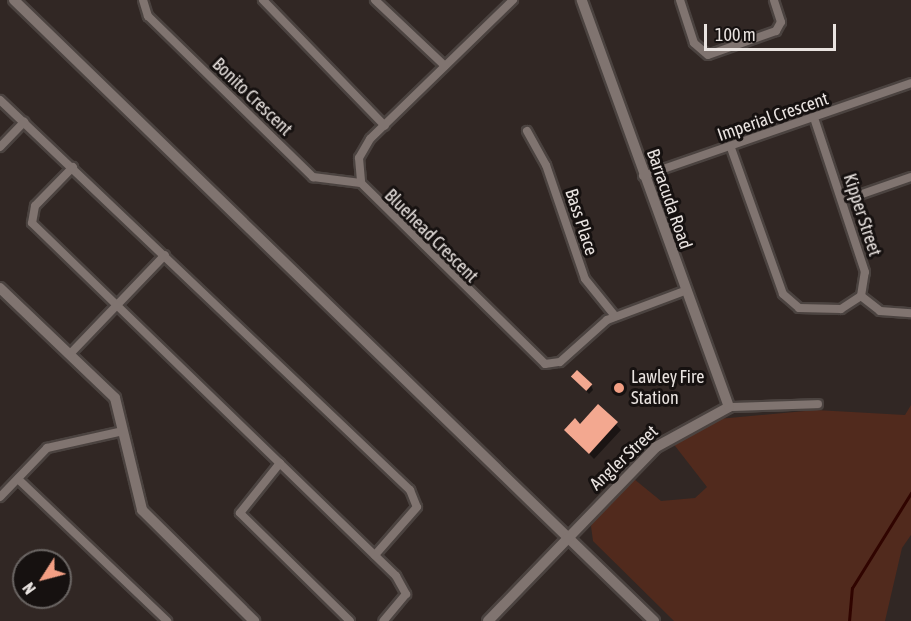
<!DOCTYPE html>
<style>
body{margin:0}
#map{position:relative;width:911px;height:621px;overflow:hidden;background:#312724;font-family:"Asap Condensed",sans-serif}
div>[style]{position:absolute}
.green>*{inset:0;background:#512a1d}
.shadow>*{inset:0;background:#0007}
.stream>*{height:3px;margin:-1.5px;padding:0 1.5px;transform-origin:1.5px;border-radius:1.5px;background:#300400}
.building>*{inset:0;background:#f3a890;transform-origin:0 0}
.roads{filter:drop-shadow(2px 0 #4b4340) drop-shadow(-2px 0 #4b4340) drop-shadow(0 2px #4b4340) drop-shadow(0 -2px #4b4340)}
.street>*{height:8px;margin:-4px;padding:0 4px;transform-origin:4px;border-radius:4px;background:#807470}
.secondary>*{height:10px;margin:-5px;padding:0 5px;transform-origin:5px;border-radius:5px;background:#807470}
.dots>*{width:16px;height:16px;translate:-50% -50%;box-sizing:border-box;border:3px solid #161110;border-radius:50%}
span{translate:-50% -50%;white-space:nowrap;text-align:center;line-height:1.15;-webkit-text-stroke:6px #161110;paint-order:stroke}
.street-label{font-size:18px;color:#e9e3e0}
.poi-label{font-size:18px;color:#e9e3e0}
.left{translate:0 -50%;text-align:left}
.north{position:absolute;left:12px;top:549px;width:60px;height:60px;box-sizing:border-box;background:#161110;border:2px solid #6a6563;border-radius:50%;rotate:234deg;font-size:16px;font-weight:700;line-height:24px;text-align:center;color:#e9e3e0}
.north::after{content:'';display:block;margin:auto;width:21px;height:27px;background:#f39f84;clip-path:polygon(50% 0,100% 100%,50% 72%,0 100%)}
.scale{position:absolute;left:704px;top:24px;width:132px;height:27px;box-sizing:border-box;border:3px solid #e9e3e0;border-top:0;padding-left:8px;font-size:18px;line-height:21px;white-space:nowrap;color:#e9e3e0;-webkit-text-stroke:4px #161110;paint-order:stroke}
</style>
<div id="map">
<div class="green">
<i style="clip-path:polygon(911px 405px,911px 535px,902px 548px,885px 621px,674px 621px,593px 541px,591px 526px,599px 513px,634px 479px,661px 501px,695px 498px,707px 487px,672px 442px,718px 419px,816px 410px,905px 415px)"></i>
</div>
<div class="shadow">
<i style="clip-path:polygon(573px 377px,591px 385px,593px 390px,589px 394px)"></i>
<i style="clip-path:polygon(599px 406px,621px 430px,594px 459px,566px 430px,580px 426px)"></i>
</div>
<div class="stream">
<i style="left:849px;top:621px;width:33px;rotate:-85deg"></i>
<i style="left:852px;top:588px;width:112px;rotate:-58.2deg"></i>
</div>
<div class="building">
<i style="left:577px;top:370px;width:21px;height:9px;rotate:43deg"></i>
<i style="clip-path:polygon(598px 404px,618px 422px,589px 454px,564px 430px,575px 418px,580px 424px)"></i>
</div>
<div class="roads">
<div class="street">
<i style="left:143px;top:0;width:17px;rotate:73deg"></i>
<i style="left:148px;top:16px;width:231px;rotate:44.3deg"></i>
<i style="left:313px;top:177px;width:48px;rotate:7.1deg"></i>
<i style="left:263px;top:0;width:175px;rotate:45.9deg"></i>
<i style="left:375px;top:0;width:96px;rotate:43.3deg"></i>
<i style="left:513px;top:0;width:199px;rotate:135.8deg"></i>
<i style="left:370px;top:139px;width:22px;rotate:120deg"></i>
<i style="left:359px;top:158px;width:25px;rotate:85deg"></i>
<i style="left:361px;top:183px;width:258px;rotate:44.5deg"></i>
<i style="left:545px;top:364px;width:15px;rotate:-8deg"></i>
<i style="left:560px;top:362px;width:63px;rotate:-41.8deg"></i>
<i style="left:607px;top:320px;width:82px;rotate:-20.6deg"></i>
<i style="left:680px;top:0;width:45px;rotate:72deg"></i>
<i style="left:694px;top:43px;width:18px;rotate:41deg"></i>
<i style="left:708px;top:55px;width:72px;rotate:-19.4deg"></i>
<i style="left:776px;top:31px;width:10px;rotate:-61deg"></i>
<i style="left:781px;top:22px;width:23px;rotate:-108deg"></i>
<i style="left:0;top:100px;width:566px;rotate:43.57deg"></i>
<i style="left:410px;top:490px;width:18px;rotate:68deg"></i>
<i style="left:417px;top:507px;width:64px;rotate:131.2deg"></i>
<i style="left:527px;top:131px;width:39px;rotate:61deg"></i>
<i style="left:546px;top:165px;width:120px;rotate:71.1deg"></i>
<i style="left:585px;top:279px;width:48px;rotate:51deg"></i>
<i style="left:0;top:147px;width:35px;rotate:-46deg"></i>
<i style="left:731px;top:148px;width:155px;rotate:70.4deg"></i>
<i style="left:783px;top:294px;width:21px;rotate:41deg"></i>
<i style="left:799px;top:308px;width:42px;rotate:1.4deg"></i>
<i style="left:841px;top:309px;width:24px;rotate:-33deg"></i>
<i style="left:861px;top:296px;width:24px;rotate:-81deg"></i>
<i style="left:865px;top:272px;width:162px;rotate:-108.3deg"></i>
<i style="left:73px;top:167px;width:54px;rotate:134.3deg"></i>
<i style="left:35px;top:206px;width:17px;rotate:100deg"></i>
<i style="left:32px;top:223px;width:507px;rotate:44.12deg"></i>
<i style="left:396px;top:576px;width:21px;rotate:61deg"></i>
<i style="left:406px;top:594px;width:35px;rotate:130deg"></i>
<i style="left:643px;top:176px;width:284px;rotate:-19.1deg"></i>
<i style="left:842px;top:201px;width:73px;rotate:-19.2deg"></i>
<i style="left:861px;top:296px;width:24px;rotate:38deg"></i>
<i style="left:880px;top:311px;width:31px;rotate:4deg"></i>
<i style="left:70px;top:354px;width:137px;rotate:-46.2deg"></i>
<i style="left:729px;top:407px;width:89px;rotate:-1.9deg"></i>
<i style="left:280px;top:463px;width:64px;rotate:128.7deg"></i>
<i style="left:240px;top:513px;width:154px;rotate:44.5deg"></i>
<i style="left:18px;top:479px;width:206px;rotate:43.6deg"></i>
<i style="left:0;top:497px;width:68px;rotate:-46.2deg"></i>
<i style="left:47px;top:448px;width:78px;rotate:-12.6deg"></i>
</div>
<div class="secondary">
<i style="left:14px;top:0;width:892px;rotate:44.14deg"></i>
<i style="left:0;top:288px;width:159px;rotate:43.7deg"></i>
<i style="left:115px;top:398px;width:115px;rotate:76.4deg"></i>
<i style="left:142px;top:510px;width:158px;rotate:44.7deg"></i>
<i style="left:488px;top:621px;width:242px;rotate:-46deg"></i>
<i style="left:656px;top:447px;width:83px;rotate:-28.7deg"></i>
<i style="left:729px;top:407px;width:433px;rotate:-109.9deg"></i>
</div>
</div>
<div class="dots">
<i style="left:619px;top:388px;background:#f39f84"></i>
</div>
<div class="street-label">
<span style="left:252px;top:97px;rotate:44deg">Bonito Crescent</span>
<span style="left:773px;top:117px;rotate:-19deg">Imperial Crescent</span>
<span style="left:669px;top:199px;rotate:71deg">Barracuda Road</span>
<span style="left:862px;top:215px;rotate:72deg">Kipper Street</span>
<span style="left:581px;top:222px;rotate:72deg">Bass Place</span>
<span style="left:431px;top:236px;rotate:45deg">Bluehead Crescent</span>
<span style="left:624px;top:458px;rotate:-43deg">Angler Street</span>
</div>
<div class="poi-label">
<span class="left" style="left:631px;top:388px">Lawley Fire<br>Station</span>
</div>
<div class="north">N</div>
<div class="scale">100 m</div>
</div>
